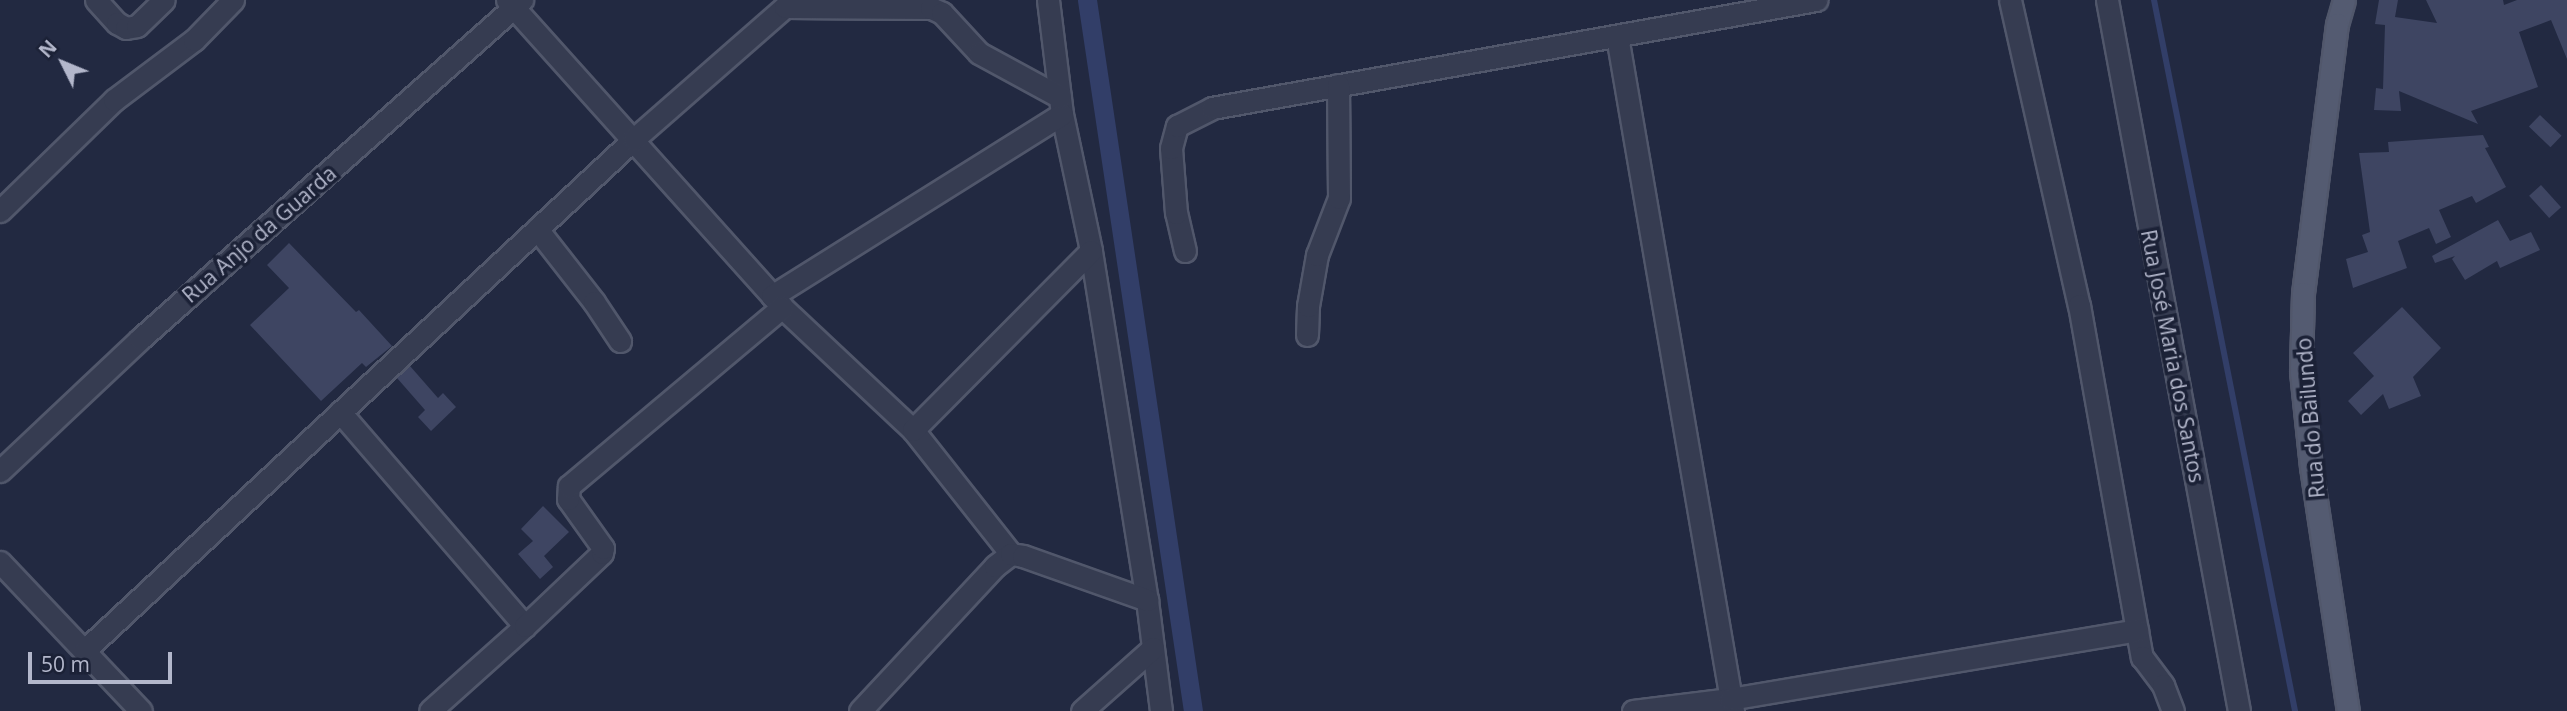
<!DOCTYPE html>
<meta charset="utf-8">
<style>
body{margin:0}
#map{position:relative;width:2567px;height:711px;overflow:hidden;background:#222941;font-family:"Open Sans",sans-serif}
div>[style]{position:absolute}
.stream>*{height:6px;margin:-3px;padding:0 3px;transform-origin:3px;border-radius:3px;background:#323e68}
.canal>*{height:19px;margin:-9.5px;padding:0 9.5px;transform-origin:9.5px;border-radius:9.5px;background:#323e68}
.building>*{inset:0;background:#3e4562;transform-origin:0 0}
.roads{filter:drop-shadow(2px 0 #51576b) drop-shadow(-2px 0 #51576b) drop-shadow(0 2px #51576b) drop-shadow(0 -2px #51576b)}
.minor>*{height:21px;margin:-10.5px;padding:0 10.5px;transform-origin:10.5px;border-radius:10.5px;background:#363c51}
.major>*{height:21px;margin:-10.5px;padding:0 10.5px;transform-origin:10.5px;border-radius:10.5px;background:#545b71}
span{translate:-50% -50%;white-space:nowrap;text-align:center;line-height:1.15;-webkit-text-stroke:7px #1b2136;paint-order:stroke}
.street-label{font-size:21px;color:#b3b7cb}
.north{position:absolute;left:28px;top:28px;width:70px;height:70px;-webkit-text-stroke:5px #1b2136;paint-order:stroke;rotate:313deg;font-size:19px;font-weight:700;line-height:28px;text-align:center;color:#b3b7cb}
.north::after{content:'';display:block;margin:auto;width:24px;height:32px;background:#b3b7cb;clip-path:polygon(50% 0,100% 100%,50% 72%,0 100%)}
.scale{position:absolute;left:28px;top:652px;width:144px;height:32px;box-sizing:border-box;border:4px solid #b3b7cb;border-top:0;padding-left:9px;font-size:21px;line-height:24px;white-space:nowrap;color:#b3b7cb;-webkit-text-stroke:5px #1b2136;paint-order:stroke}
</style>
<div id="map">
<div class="stream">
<i style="left:2154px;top:0;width:725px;rotate:78.78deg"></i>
</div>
<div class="canal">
<i style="left:1087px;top:0;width:719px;rotate:81.52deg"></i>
</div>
<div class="building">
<i style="clip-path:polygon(2379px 0,2398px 0,2395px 17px,2437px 23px,2426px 0,2503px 0,2504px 5px,2517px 0,2567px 0,2567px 59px,2551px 20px,2519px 32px,2538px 87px,2471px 111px,2478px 124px,2399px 91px,2401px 111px,2374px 110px,2376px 88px,2383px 89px,2385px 25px,2375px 24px)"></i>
<i style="left:2540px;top:115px;width:30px;height:16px;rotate:44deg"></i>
<i style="clip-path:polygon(2483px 135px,2489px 147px,2485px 148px,2506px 187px,2476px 203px,2472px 196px,2439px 210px,2451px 237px,2436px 244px,2429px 228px,2398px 241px,2407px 268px,2353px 288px,2346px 259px,2368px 252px,2362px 235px,2370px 232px,2359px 153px,2389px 152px,2388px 142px)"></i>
<i style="left:2541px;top:185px;width:30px;height:16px;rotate:48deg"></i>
<i style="clip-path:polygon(2498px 220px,2510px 241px,2531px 232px,2540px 250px,2500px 268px,2497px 261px,2465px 280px,2452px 259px,2455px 256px,2435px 263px,2432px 256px)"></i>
<i style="clip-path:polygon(289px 243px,356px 312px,359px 310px,392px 346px,366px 367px,362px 363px,321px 401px,250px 325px,289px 288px,267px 265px)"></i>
<i style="clip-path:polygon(2402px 307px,2441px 348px,2413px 377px,2421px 396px,2389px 409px,2383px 394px,2361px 415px,2348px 401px,2374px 376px,2353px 353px)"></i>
<i style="clip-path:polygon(410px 366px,438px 398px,443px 393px,456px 407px,431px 431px,418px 417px,425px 410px,397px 378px)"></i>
<i style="clip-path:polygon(543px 506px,569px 532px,544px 556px,553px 567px,540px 579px,518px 554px,533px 541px,521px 529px)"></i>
</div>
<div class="roads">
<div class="minor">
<i style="left:96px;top:0;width:31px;rotate:48deg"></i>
<i style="left:117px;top:23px;width:10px;rotate:29deg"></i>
<i style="left:126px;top:28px;width:11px;rotate:-10deg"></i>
<i style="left:137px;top:26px;width:37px;rotate:-44deg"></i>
<i style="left:507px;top:0;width:412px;rotate:48.1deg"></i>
<i style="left:782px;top:307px;width:180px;rotate:43.2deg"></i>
<i style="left:913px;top:430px;width:158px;rotate:51.7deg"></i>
<i style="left:1048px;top:0;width:115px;rotate:83deg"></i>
<i style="left:1062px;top:114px;width:140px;rotate:78deg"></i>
<i style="left:1091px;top:251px;width:353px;rotate:80.9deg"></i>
<i style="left:1147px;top:600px;width:112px;rotate:82.8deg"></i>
<i style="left:2010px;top:0;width:313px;rotate:77.3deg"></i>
<i style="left:2079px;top:305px;width:358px;rotate:79.9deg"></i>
<i style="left:2142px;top:657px;width:35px;rotate:53deg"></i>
<i style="left:2163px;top:685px;width:28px;rotate:69deg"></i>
<i style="left:2107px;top:0;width:723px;rotate:79.48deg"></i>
<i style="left:1617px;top:36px;width:685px;rotate:80.25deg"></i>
<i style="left:0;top:211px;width:159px;rotate:-44.2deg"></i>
<i style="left:114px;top:100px;width:100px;rotate:-36.9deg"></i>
<i style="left:194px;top:40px;width:56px;rotate:-45.7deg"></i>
<i style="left:537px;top:229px;width:93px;rotate:52deg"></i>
<i style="left:594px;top:302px;width:47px;rotate:56.3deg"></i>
<i style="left:1185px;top:251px;width:39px;rotate:-103deg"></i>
<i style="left:1176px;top:213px;width:65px;rotate:-94.4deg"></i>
<i style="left:1171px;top:148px;width:23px;rotate:-75deg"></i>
<i style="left:1177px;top:126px;width:39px;rotate:-27deg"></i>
<i style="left:1212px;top:108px;width:614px;rotate:-10.14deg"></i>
<i style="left:772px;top:296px;width:342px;rotate:-32.1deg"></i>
<i style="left:1307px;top:335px;width:29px;rotate:-88deg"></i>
<i style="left:1308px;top:306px;width:52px;rotate:-80deg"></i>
<i style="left:1317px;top:255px;width:61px;rotate:-68.9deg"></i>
<i style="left:1339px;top:198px;width:113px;rotate:-90.5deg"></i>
<i style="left:340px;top:412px;width:283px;rotate:49.2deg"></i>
<i style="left:525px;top:626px;width:127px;rotate:138.2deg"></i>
<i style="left:913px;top:430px;width:252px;rotate:-45.2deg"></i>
<i style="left:0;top:471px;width:192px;rotate:-43.3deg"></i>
<i style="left:140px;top:339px;width:511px;rotate:-41.59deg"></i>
<i style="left:0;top:562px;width:205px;rotate:46.6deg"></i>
<i style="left:525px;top:626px;width:106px;rotate:-43.5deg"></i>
<i style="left:602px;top:553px;width:5px;rotate:-79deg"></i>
<i style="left:603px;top:548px;width:60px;rotate:-125.5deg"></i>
<i style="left:568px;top:499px;width:13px;rotate:-86deg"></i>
<i style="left:569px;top:486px;width:278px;rotate:-40deg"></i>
<i style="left:85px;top:650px;width:750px;rotate:-42.95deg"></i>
<i style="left:634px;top:139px;width:201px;rotate:-41.2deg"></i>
<i style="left:785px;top:7px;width:146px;rotate:0.4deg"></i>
<i style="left:931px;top:8px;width:12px;rotate:24deg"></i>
<i style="left:942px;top:13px;width:54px;rotate:47.2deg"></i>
<i style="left:979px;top:53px;width:92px;rotate:28.5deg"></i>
<i style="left:860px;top:711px;width:198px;rotate:-47deg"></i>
<i style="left:995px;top:566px;width:20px;rotate:-37deg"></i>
<i style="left:1011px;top:554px;width:12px;rotate:9deg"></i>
<i style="left:1023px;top:556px;width:132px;rotate:19.5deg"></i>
<i style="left:1082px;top:711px;width:95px;rotate:-41.6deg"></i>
<i style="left:1633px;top:711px;width:98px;rotate:-7.1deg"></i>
<i style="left:1730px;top:699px;width:413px;rotate:-9.6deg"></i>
</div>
<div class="major">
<i style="left:2344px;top:0;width:25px;rotate:106deg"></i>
<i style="left:2337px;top:24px;width:271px;rotate:97.2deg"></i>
<i style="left:2303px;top:293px;width:79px;rotate:91.5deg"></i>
<i style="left:2301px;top:372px;width:96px;rotate:84deg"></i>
<i style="left:2311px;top:467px;width:247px;rotate:81.4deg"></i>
</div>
</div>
<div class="street-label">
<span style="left:259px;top:234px;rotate:-41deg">Rua Anjo da Guarda</span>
<span style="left:2173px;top:356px;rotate:79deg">Rua José Maria dos Santos</span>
<span style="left:2310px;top:418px;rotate:-95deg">Rua do Bailundo</span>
</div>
<div class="north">N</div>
<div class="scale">50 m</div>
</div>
